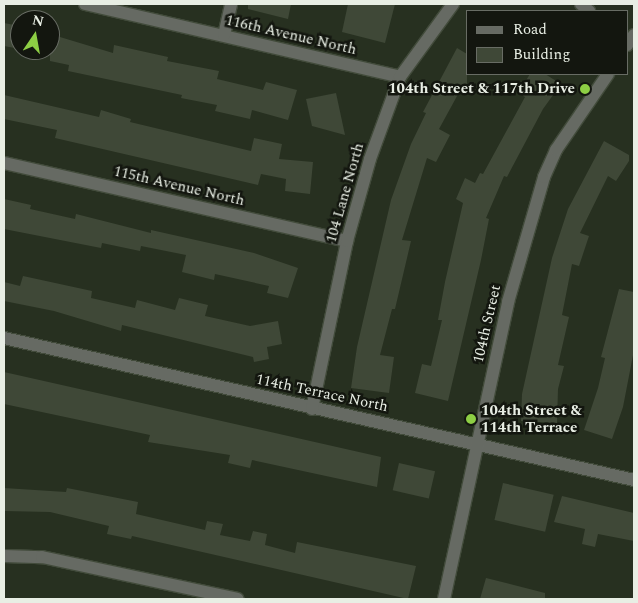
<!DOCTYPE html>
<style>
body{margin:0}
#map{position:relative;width:638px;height:603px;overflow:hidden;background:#273020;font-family:Spectral,serif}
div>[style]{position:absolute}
.building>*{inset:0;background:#3f4837;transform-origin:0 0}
.roads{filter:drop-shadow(1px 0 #424b3b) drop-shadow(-1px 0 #424b3b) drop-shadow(0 1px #424b3b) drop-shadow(0 -1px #424b3b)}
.minor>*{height:12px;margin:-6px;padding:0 6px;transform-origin:6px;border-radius:6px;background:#666a63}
.dots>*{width:14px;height:14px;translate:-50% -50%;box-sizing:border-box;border:2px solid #13160f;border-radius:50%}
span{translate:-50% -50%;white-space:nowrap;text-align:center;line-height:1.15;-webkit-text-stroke:5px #13160f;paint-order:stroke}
.street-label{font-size:15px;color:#e8eee4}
.poi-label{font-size:15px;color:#e8eee4;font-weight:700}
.right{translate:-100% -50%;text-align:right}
.left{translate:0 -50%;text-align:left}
.frame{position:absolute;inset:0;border:5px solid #e8eee4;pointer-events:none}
.legend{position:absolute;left:466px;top:10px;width:162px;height:65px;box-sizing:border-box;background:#13160f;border:1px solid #686c64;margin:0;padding:6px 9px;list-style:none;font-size:15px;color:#e8eee4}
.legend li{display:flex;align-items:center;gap:10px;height:25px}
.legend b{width:25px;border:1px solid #686c64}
.north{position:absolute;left:10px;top:10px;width:50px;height:50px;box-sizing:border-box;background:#13160f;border:1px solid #686c64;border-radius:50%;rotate:12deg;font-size:14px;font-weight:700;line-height:20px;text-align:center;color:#e8eee4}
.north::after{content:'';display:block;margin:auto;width:18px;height:22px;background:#8dce44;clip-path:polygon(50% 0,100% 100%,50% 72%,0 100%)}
</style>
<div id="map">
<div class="building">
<i style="clip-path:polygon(248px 4px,291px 4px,288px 19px,248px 9px)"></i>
<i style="clip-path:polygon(348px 4px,395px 4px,385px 43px,342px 32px)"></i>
<i style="clip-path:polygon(4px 23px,20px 26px,20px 49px,4px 46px)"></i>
<i style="clip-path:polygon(50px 34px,113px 53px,114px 45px,168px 57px,167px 61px,219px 71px,217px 79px,263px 90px,266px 82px,297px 90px,288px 120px,252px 110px,250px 119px,215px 111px,217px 105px,181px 98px,182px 95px,68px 71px,69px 65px,50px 61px)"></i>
<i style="clip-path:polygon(457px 48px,467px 54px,467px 89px,462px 87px,439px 129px,450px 135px,436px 162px,427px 158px,402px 240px,411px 241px,395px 309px,392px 309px,380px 355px,394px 357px,389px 393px,351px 388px,357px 347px,391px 200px,411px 144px,426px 113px,423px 112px)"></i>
<i style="clip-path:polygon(530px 74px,545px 74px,561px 84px,543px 109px,507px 177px,504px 176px,486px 218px,489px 219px,481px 260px,448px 401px,415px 393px,422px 364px,431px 366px,442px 320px,438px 320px,445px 282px,463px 203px,456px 199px,465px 178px,475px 183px,480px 173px,483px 174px,525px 97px,518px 93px)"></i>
<i style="clip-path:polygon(336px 93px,345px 135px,312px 126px,306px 99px)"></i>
<i style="clip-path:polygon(4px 95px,99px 117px,101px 110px,131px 119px,130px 122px,251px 151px,254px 138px,282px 144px,279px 159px,313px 162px,310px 194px,285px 191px,286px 179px,261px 174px,258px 185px,55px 138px,57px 130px,4px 119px)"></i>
<i style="clip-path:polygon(604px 141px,629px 155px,629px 161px,616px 181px,608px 176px,580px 233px,589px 236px,579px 266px,572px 264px,562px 315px,569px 317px,558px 365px,564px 366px,558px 389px,557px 423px,521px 421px,522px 394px,552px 258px,568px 209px)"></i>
<i style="clip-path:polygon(4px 199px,31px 205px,30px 209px,75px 219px,76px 214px,151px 233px,151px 230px,254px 253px,298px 268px,288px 298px,267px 293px,269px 286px,215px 274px,214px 280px,182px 272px,186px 255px,141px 246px,140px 251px,102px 243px,101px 248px,4px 229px)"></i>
<i style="clip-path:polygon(23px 276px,92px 291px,91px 298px,135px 308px,137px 300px,175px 310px,179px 298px,208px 305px,205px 316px,250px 326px,278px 321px,282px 344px,267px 347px,269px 359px,254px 362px,253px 357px,122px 325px,121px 331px,54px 311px,4px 301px,4px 282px,20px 286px)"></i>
<i style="clip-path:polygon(619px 289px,634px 292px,634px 350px,623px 407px,612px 439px,584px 430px,598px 388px,605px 358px,601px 357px)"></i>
<i style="clip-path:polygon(4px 372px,381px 457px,377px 487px,252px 460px,250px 468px,228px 463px,230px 455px,148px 442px,150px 435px,4px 404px)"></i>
<i style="left:399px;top:463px;width:37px;height:28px;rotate:13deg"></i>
<i style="left:503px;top:483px;width:52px;height:38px;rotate:13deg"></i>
<i style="clip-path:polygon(4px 488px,66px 492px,67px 488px,138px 502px,136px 514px,205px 530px,207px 521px,223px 524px,220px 535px,250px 541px,253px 531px,267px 534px,265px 545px,295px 553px,297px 542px,416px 566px,408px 599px,132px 536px,131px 539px,107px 534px,109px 526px,50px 512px,4px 511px)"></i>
<i style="clip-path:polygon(562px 496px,634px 513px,634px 541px,598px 534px,595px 547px,582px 544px,585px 529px,554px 522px)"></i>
<i style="clip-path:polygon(486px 578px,545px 593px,545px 599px,480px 599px)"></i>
</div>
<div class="roads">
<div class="minor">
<i style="left:85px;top:4px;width:323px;rotate:13deg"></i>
<i style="left:581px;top:4px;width:11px;rotate:41deg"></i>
<i style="left:224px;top:35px;width:32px;rotate:-77deg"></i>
<i style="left:627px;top:45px;width:12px;rotate:-55deg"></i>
<i style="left:4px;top:163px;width:352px;rotate:12.8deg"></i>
<i style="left:4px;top:338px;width:646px;rotate:12.7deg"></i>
<i style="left:312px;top:409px;width:172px;rotate:-78.2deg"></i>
<i style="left:347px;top:241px;width:85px;rotate:-74.3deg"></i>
<i style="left:370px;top:159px;width:87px;rotate:-69.9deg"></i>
<i style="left:400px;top:77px;width:90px;rotate:-54deg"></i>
<i style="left:4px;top:556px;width:38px;rotate:2deg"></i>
<i style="left:42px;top:557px;width:200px;rotate:12.1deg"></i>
<i style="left:444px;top:599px;width:304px;rotate:-77.8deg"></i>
<i style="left:508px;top:302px;width:130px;rotate:-73.9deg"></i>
<i style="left:544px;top:177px;width:30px;rotate:-66deg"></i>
<i style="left:556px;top:150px;width:92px;rotate:-55.6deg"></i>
</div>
</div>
<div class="dots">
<i style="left:585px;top:89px;background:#8dce44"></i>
<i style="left:471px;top:419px;background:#8dce44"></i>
</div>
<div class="street-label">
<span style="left:291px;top:35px;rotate:13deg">116th Avenue North</span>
<span style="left:179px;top:186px;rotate:13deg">115th Avenue North</span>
<span style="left:345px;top:193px;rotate:-74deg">104 Lane North</span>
<span style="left:487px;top:324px;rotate:-77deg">104th Street</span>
<span style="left:322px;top:393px;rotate:12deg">114th Terrace North</span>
</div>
<div class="poi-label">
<span class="right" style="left:575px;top:89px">104th Street &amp; 117th Drive</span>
<span class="left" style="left:481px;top:419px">104th Street &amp;<br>114th Terrace</span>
</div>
<div class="frame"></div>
<ul class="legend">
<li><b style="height:6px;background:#666a63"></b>Road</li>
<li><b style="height:14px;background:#3f4837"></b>Building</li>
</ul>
<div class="north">N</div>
</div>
